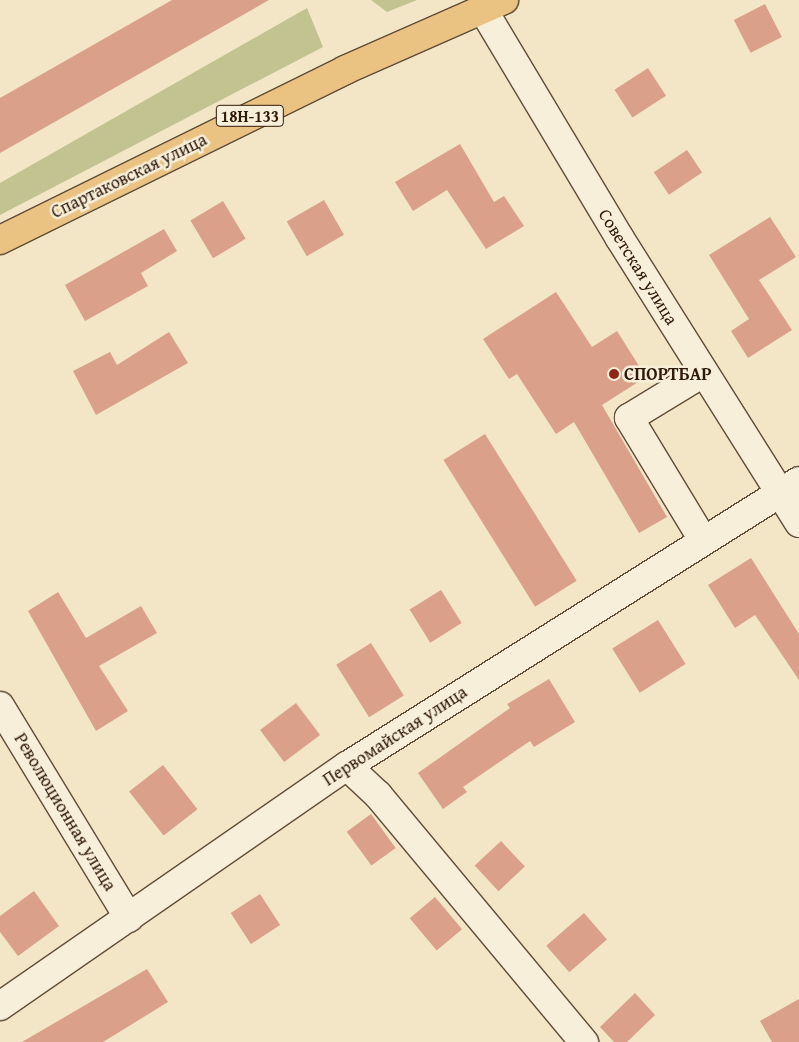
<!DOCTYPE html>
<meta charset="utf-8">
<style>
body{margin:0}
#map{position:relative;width:799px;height:1042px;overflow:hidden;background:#f3e6c6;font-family:"Gentium Book Plus",serif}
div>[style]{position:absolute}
.green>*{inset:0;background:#c2c391}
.building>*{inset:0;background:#daa089;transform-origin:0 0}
.roads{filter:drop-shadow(1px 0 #604c38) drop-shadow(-1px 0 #604c38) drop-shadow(0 1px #604c38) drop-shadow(0 -1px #604c38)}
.minor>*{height:28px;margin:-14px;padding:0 14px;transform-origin:14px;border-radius:14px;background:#f7efda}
.major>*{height:28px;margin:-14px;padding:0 14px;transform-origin:14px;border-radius:14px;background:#eac383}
.dots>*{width:14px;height:14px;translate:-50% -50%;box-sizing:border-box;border:2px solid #f7efda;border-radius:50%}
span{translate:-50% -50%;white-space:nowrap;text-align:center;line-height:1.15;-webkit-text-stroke:5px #f7efda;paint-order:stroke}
.shield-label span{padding:1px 4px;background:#f7efda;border:1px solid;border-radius:4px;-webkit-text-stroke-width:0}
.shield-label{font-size:16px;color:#2f1909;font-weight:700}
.street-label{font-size:18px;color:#2f1909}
.poi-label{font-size:18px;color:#2f1909;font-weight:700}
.left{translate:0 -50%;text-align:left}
</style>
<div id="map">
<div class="green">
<i style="clip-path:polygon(371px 0,417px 0,387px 12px)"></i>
<i style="clip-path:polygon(307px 8px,323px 47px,0 215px,0 183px)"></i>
</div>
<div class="building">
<i style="clip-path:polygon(172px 0,269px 0,0 153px,0 98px)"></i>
<i style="left:765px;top:4px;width:37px;height:35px;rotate:63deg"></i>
<i style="left:648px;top:68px;width:33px;height:40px;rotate:57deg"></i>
<i style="clip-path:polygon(460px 144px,494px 202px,504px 196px,524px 226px,486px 249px,447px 190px,413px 211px,395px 182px)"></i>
<i style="left:687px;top:150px;width:27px;height:40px;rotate:56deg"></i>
<i style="left:324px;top:200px;width:40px;height:43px;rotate:60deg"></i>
<i style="left:223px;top:201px;width:44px;height:38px;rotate:59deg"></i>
<i style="clip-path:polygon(770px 217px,796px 257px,759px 280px,792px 330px,748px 358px,731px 331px,749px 319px,709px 255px)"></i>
<i style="clip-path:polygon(164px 229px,177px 251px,141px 273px,148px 286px,85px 321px,65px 285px)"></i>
<i style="clip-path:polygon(556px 292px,592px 347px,617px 331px,646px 377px,602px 405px,667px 517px,639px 533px,574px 422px,556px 434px,517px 374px,509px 379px,483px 339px)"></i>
<i style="clip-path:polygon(169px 332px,188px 363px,96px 415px,73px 371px,110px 352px,117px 365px)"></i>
<i style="left:485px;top:434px;width:173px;height:49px;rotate:58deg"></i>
<i style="clip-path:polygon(751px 558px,799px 634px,799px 680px,755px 615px,735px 628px,708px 585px)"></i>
<i style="left:441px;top:590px;width:39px;height:37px;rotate:58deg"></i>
<i style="clip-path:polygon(58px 592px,86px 638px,141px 606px,157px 633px,99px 666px,128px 711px,96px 731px,28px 611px)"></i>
<i style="left:658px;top:620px;width:52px;height:54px;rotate:58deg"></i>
<i style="left:371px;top:643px;width:62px;height:41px;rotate:58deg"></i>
<i style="clip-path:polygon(549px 679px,575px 722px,534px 747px,530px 741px,463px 787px,467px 792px,443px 809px,418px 773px,510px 708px,507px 704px)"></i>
<i style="left:296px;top:703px;width:40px;height:45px;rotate:53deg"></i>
<i style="left:163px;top:765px;width:56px;height:43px;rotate:52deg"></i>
<i style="left:371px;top:814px;width:42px;height:30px;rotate:54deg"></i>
<i style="left:501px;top:841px;width:35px;height:36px;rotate:47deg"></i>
<i style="clip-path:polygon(34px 891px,59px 926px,18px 956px,0 932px,0 916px)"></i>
<i style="left:260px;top:894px;width:37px;height:35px;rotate:57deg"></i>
<i style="left:435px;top:897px;width:42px;height:33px;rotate:50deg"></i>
<i style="left:584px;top:913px;width:35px;height:50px;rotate:49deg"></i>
<i style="clip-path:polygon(147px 969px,168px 1002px,103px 1042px,22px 1042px)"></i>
<i style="clip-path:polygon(635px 993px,655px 1015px,627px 1042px,614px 1042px,600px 1027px)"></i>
<i style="clip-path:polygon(799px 999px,799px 1042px,772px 1042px,760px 1021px)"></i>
</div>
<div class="roads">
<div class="minor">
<i style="left:482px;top:8px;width:267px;rotate:59.1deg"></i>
<i style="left:619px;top:237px;width:338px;rotate:57.8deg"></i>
<i style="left:703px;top:540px;width:143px;rotate:-121.2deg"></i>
<i style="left:629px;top:418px;width:87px;rotate:-31.3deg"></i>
<i style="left:0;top:706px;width:248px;rotate:58.7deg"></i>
<i style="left:347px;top:766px;width:42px;rotate:43.1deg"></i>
<i style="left:378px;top:795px;width:322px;rotate:50.2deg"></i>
<i style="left:0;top:1006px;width:422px;rotate:-34.7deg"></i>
<i style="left:347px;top:766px;width:534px;rotate:-32.23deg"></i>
</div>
<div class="major">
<i style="left:0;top:240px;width:385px;rotate:-26.2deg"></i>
<i style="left:345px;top:70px;width:174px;rotate:-23.8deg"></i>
</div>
</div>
<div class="dots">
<i style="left:614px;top:374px;background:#8f2418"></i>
</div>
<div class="shield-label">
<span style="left:250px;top:116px">18Н-133</span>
</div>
<div class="street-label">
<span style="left:129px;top:176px;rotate:-26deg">Спартаковская улица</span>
<span style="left:638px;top:267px;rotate:58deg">Советская улица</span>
<span style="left:395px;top:736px;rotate:-33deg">Первомайская улица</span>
<span style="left:65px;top:812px;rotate:59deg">Революционная улица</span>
</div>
<div class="poi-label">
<span class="left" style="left:624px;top:374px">СПОРТБАР</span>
</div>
</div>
